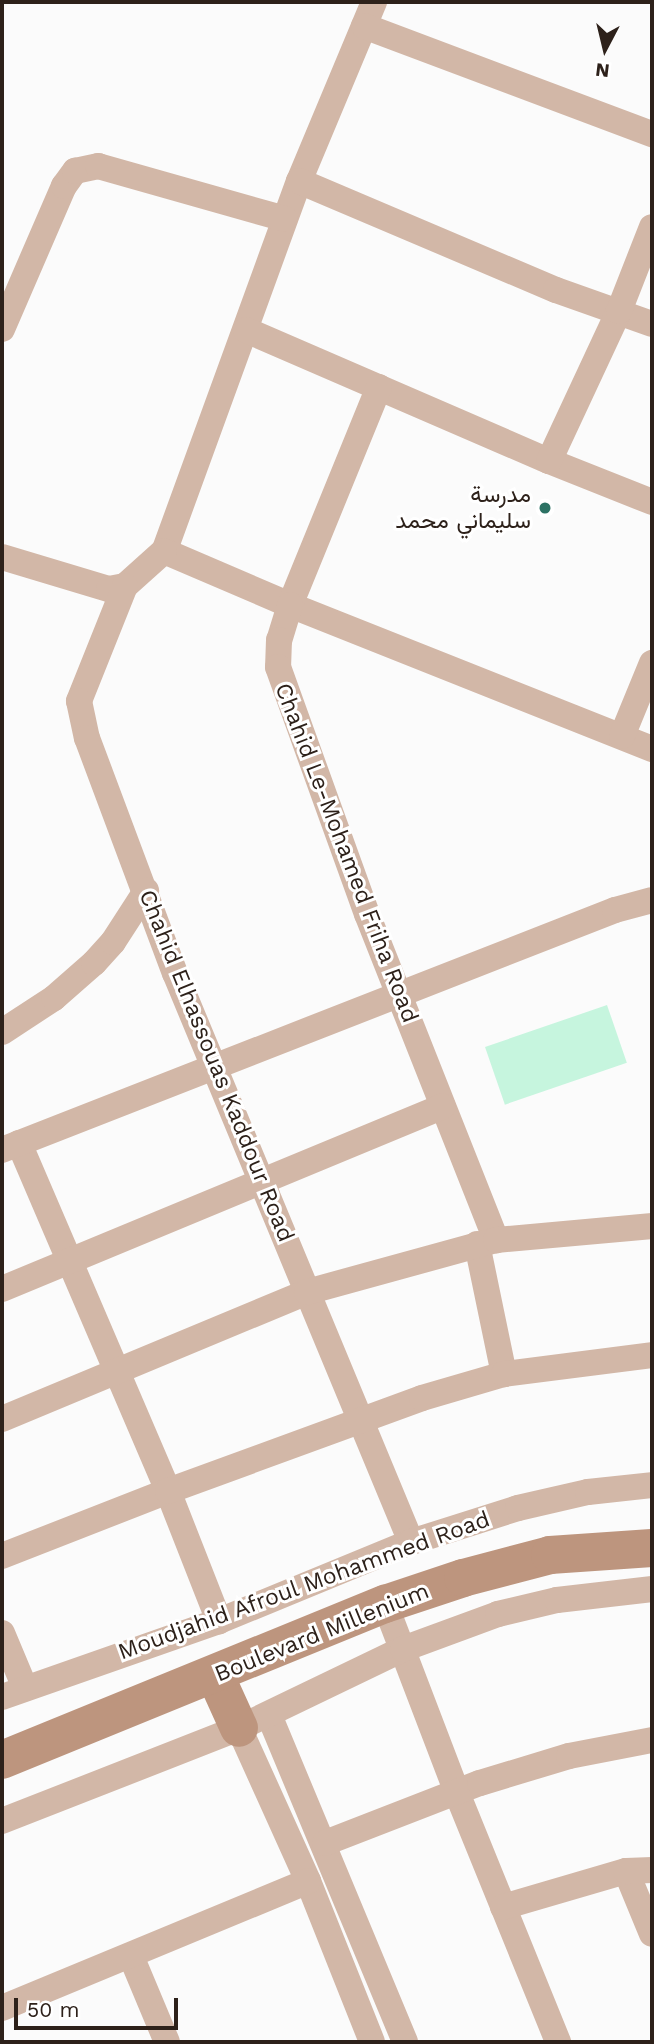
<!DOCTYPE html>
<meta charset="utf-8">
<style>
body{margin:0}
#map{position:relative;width:654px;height:2044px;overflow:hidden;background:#fbfbfb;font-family:"Work Sans",Vazirmatn,sans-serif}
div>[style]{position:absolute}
.green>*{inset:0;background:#c6f5de;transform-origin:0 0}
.minor>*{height:26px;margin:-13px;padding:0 13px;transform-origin:13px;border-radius:13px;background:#d2b7a7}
.secondary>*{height:38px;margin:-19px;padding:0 19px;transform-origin:19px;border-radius:19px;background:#bd957e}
.dots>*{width:19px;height:19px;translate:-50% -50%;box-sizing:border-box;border:4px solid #fff;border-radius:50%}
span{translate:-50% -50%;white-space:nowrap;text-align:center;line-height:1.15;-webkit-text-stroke:6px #fff;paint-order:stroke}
.poi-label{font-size:23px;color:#2d211a}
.right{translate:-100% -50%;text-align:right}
.street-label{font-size:23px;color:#2d211a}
.frame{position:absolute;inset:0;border:4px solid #2d211a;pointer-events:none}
.north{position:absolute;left:570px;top:14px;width:70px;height:70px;-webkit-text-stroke:5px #fff;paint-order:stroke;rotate:187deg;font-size:19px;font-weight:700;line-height:28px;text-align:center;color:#2d211a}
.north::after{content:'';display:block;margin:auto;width:24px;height:32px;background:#2d211a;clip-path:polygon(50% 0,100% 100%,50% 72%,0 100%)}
.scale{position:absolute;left:14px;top:1998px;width:164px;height:32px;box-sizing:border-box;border:4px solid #2d211a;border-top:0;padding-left:9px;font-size:21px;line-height:24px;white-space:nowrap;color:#2d211a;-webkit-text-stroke:5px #fff;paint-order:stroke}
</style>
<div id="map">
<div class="green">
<i style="left:607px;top:1005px;width:61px;height:129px;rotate:71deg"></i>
</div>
<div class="minor">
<i style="left:374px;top:2px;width:194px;rotate:112.7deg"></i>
<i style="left:299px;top:181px;width:394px;rotate:110deg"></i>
<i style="left:164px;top:551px;width:137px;rotate:23.2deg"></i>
<i style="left:290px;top:605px;width:390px;rotate:21.7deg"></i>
<i style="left:364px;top:26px;width:308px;rotate:20.6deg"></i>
<i style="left:299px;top:181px;width:279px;rotate:23deg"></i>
<i style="left:556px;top:290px;width:102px;rotate:19.5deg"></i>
<i style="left:2px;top:329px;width:156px;rotate:-66.6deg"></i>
<i style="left:64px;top:186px;width:19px;rotate:-54deg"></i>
<i style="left:75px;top:171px;width:24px;rotate:-12deg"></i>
<i style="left:98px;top:166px;width:194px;rotate:15.8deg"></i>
<i style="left:246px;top:330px;width:330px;rotate:23.4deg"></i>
<i style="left:549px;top:461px;width:111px;rotate:21.7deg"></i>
<i style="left:379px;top:387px;width:235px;rotate:112.2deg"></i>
<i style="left:290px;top:605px;width:37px;rotate:107deg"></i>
<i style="left:279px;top:640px;width:27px;rotate:92deg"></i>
<i style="left:278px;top:667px;width:263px;rotate:70.2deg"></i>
<i style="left:367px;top:914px;width:351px;rotate:68.4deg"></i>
<i style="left:549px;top:461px;width:166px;rotate:-65deg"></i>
<i style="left:619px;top:311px;width:90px;rotate:-68.6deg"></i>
<i style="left:2px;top:557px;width:112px;rotate:16.7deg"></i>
<i style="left:109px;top:589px;width:16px;rotate:-11deg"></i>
<i style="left:125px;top:586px;width:52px;rotate:-41.9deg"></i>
<i style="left:125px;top:586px;width:124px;rotate:111.8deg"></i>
<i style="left:79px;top:701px;width:38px;rotate:78deg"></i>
<i style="left:87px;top:738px;width:251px;rotate:69.5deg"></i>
<i style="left:175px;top:973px;width:616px;rotate:67.47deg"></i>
<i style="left:622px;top:736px;width:79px;rotate:-67.7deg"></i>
<i style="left:2px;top:1032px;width:62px;rotate:-33.2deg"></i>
<i style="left:54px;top:998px;width:53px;rotate:-41.2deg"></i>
<i style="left:94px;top:963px;width:28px;rotate:-48deg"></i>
<i style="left:113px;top:942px;width:61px;rotate:-57.1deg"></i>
<i style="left:19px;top:1143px;width:379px;rotate:66.8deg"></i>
<i style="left:168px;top:1491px;width:140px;rotate:68.6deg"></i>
<i style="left:2px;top:1150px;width:658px;rotate:-21.38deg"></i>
<i style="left:615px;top:910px;width:38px;rotate:-15deg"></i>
<i style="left:477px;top:1244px;width:133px;rotate:78.3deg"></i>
<i style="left:2px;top:1289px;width:477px;rotate:-22.5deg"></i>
<i style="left:2px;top:1419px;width:330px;rotate:-22.6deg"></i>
<i style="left:307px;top:1292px;width:196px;rotate:-15.4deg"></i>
<i style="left:496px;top:1240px;width:157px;rotate:-5.1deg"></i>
<i style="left:2px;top:1556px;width:178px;rotate:-21.4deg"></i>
<i style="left:168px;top:1491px;width:270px;rotate:-20.1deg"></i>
<i style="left:422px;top:1398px;width:85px;rotate:-16.3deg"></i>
<i style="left:504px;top:1374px;width:149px;rotate:-7.3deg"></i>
<i style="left:385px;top:1604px;width:202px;rotate:69.1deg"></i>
<i style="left:457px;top:1793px;width:269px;rotate:67.9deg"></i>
<i style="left:2px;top:1633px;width:60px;rotate:67.3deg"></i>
<i style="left:2px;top:1697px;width:230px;rotate:-19.3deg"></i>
<i style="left:219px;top:1621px;width:208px;rotate:-22.4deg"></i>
<i style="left:411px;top:1542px;width:112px;rotate:-17.6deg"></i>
<i style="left:518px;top:1508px;width:72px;rotate:-12.9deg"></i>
<i style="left:588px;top:1492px;width:64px;rotate:-6.2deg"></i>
<i style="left:269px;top:1715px;width:354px;rotate:67.4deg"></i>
<i style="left:239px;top:1728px;width:168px;rotate:65.7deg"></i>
<i style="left:308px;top:1881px;width:173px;rotate:68.3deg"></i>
<i style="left:2px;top:1821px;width:255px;rotate:-21.4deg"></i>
<i style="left:239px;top:1728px;width:182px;rotate:-25.7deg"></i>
<i style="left:403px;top:1649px;width:101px;rotate:-20.2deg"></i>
<i style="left:498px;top:1614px;width:61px;rotate:-13.3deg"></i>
<i style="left:557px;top:1600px;width:96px;rotate:-6.6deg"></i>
<i style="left:325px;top:1843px;width:166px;rotate:-21.2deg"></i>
<i style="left:480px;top:1783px;width:93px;rotate:-16.9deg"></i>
<i style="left:569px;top:1756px;width:85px;rotate:-10.9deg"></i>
<i style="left:626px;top:1871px;width:68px;rotate:67.6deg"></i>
<i style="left:503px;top:1907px;width:128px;rotate:-16.3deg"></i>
<i style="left:626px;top:1871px;width:26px;rotate:-2deg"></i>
<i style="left:131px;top:1956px;width:93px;rotate:67.3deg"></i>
<i style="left:2px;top:2008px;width:331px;rotate:-22.5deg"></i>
</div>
<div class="secondary">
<i style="left:215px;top:1675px;width:58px;rotate:65.6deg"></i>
<i style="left:2px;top:1760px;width:414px;rotate:-22.2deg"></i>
<i style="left:385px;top:1604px;width:82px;rotate:-18.4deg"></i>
<i style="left:463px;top:1578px;width:90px;rotate:-14.8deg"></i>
<i style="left:550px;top:1555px;width:102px;rotate:-3.9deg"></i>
</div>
<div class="dots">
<i style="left:545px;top:508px;background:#2d7264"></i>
</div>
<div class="poi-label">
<span class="right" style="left:531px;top:508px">مدرسة<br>سليماني محمد</span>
</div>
<div class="street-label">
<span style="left:346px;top:853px;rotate:69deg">Chahid Le-Mohamed Friha Road</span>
<span style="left:216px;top:1066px;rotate:68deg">Chahid Elhassouas Kaddour Road</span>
<span style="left:304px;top:1586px;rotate:-20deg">Moudjahid Afroul Mohammed Road</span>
<span style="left:322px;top:1633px;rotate:-22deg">Boulevard Millenium</span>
</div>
<div class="frame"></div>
<div class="north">N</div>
<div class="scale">50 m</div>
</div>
